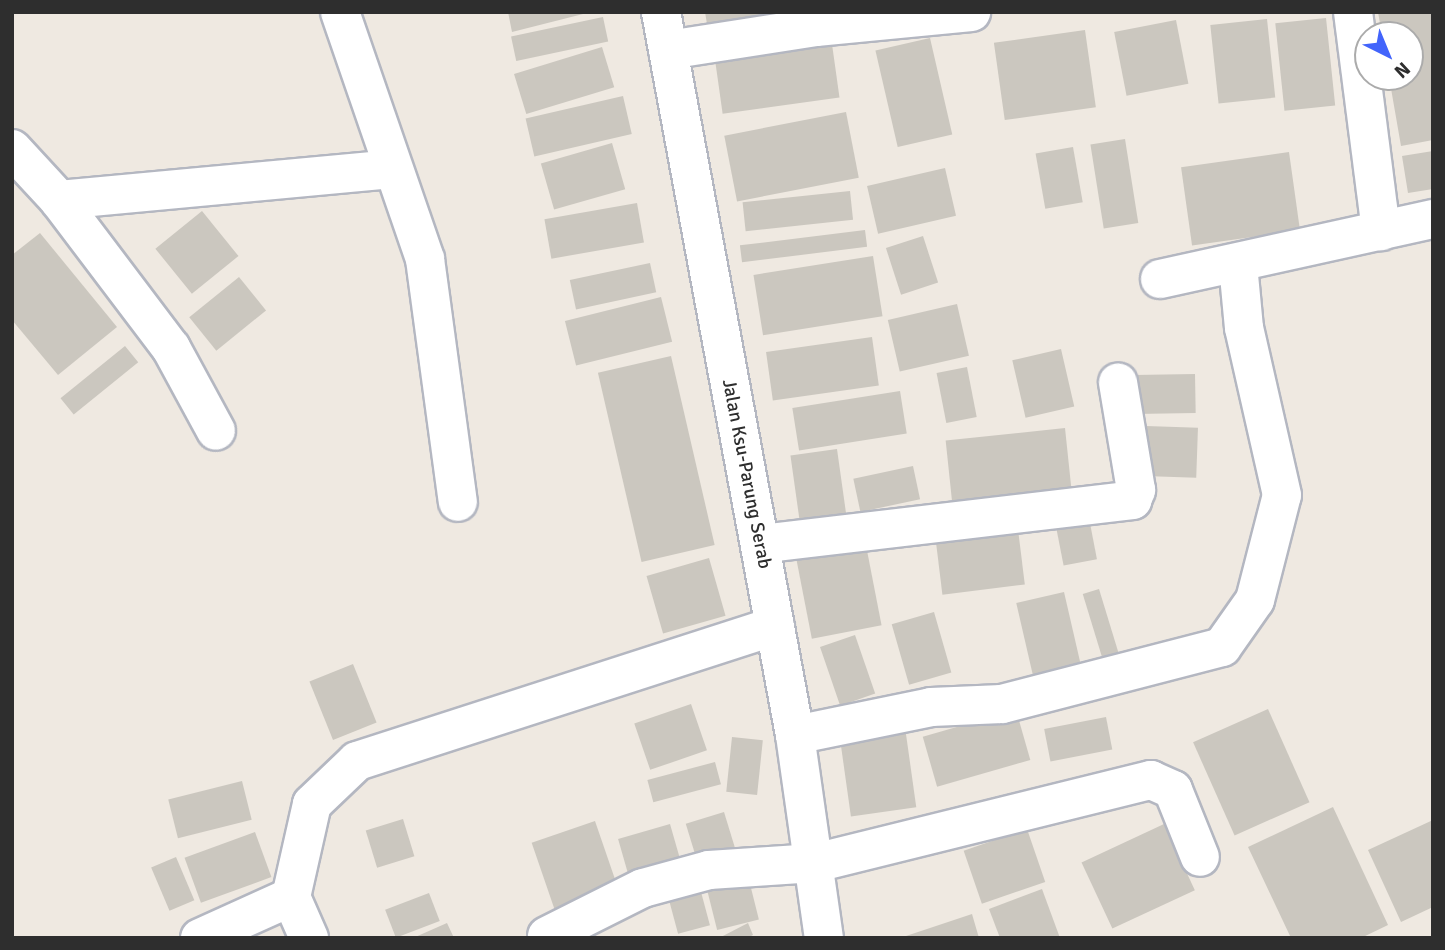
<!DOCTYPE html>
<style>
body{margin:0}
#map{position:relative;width:1445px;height:950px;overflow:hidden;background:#efe9e1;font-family:Signika,sans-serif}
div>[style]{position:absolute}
.building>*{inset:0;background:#cbc7bf;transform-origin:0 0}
.roads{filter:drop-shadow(2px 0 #b4b7c1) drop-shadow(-2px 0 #b4b7c1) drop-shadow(0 2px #b4b7c1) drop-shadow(0 -2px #b4b7c1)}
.minor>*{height:38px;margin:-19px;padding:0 19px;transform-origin:19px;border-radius:19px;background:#fff}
.tertiary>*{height:38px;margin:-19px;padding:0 19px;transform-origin:19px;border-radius:19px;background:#fff}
span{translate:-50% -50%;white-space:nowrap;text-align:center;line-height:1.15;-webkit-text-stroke:6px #fff;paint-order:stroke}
.street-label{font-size:19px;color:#2e2e2e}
.frame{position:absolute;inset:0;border:14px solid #2e2e2e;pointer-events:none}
.north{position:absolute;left:1354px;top:21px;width:70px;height:70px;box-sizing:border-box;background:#fff;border:2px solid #ababab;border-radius:50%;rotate:137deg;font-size:19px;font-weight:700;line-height:28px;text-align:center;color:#2e2e2e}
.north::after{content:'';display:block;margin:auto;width:24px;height:32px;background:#4264fb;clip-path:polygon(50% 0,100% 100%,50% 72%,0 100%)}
</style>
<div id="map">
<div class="building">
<i style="clip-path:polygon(508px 12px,587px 12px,587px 13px,512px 32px)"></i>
<i style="clip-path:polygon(705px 12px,760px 12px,761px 21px,708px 30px)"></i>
<i style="clip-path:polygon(1378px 12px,1433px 12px,1433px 140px,1401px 146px,1389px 77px,1410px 77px,1410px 35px,1382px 35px)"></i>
<i style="left:603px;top:17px;width:25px;height:94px;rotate:78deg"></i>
<i style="left:1326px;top:18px;width:88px;height:51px;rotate:84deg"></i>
<i style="left:1267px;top:19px;width:79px;height:57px;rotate:84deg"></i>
<i style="left:1176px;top:20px;width:65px;height:63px;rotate:79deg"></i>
<i style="left:1085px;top:30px;width:78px;height:92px;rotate:82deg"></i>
<i style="left:831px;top:37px;width:61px;height:118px;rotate:82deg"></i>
<i style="left:930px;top:38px;width:99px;height:56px;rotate:77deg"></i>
<i style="left:602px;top:47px;width:42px;height:92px;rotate:73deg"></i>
<i style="left:623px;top:96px;width:39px;height:100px;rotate:77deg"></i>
<i style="left:846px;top:112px;width:67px;height:124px;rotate:79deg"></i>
<i style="left:1125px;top:139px;width:85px;height:35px;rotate:81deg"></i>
<i style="left:612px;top:143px;width:48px;height:74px;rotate:74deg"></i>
<i style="left:1073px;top:147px;width:56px;height:38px;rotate:80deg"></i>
<i style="clip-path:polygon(1433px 151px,1433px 189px,1408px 193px,1402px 156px)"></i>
<i style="left:1289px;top:152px;width:79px;height:109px;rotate:82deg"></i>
<i style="left:945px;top:168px;width:49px;height:80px;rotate:77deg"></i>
<i style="left:850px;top:191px;width:29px;height:108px;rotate:84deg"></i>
<i style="left:637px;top:203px;width:40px;height:94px;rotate:80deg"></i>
<i style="left:202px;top:211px;width:58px;height:60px;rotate:51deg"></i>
<i style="left:865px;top:230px;width:17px;height:126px;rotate:83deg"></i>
<i style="clip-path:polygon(40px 233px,117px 327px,58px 375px,12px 320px,12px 255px)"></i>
<i style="left:923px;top:236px;width:49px;height:39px;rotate:72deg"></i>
<i style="left:873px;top:256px;width:61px;height:121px;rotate:81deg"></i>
<i style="left:650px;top:263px;width:30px;height:82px;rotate:78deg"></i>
<i style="left:239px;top:277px;width:43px;height:64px;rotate:51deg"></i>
<i style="left:661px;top:297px;width:46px;height:99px;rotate:76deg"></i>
<i style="left:957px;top:304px;width:53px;height:71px;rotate:77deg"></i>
<i style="left:872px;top:337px;width:49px;height:107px;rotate:82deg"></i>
<i style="left:125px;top:346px;width:21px;height:83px;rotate:51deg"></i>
<i style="left:1061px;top:349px;width:59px;height:50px;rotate:77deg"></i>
<i style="left:671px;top:356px;width:194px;height:75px;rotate:77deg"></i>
<i style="left:967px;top:367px;width:51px;height:31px;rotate:79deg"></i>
<i style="left:1195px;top:374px;width:39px;height:61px;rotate:89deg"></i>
<i style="left:900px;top:391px;width:43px;height:109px;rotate:81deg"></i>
<i style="left:1146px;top:426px;width:52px;height:50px;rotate:2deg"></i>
<i style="left:1065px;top:428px;width:71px;height:120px;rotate:84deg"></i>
<i style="left:837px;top:449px;width:70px;height:47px;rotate:82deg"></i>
<i style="left:913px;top:466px;width:34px;height:61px;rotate:78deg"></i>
<i style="left:1088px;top:513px;width:47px;height:34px;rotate:79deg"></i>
<i style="left:1017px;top:521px;width:64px;height:83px;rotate:83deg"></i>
<i style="left:864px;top:535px;width:92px;height:71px;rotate:79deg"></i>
<i style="left:709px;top:558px;width:60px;height:65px;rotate:74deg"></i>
<i style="left:1099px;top:589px;width:81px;height:17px;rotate:73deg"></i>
<i style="left:1064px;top:592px;width:82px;height:49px;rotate:77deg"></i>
<i style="left:934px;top:612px;width:63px;height:44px;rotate:74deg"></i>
<i style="left:855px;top:635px;width:62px;height:37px;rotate:71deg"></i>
<i style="left:353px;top:664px;width:63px;height:47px;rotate:68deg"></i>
<i style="left:691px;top:704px;width:49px;height:60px;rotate:71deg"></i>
<i style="left:1268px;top:709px;width:102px;height:82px;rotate:66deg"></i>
<i style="left:1016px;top:710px;width:52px;height:97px;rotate:74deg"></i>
<i style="left:1106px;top:717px;width:33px;height:63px;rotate:79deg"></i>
<i style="left:905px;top:727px;width:81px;height:66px;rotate:82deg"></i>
<i style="left:732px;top:737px;width:31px;height:55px;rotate:6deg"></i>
<i style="left:715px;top:762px;width:23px;height:70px;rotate:75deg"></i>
<i style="left:242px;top:781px;width:40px;height:76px;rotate:76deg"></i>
<i style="clip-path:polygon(1333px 807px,1388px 925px,1361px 938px,1291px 938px,1248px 847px)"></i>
<i style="left:724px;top:812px;width:45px;height:40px;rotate:73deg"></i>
<i style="left:403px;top:819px;width:39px;height:39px;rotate:73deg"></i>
<i style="clip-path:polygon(1433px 820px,1433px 907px,1401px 922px,1368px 850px)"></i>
<i style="left:595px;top:821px;width:71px;height:67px;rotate:71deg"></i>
<i style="left:670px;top:824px;width:45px;height:54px;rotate:74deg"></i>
<i style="left:1164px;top:824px;width:73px;height:91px;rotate:65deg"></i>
<i style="left:1027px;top:829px;width:56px;height:67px;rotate:71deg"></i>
<i style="left:255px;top:832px;width:48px;height:75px;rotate:70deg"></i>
<i style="left:176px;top:857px;width:47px;height:27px;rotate:67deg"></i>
<i style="left:747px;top:872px;width:49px;height:43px;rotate:76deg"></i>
<i style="left:697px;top:877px;width:50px;height:33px;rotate:75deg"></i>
<i style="clip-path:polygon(1042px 889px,1060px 938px,1000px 938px,989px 909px)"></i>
<i style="left:429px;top:893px;width:30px;height:47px;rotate:69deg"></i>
<i style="clip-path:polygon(972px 914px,979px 938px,903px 938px,903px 937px)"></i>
<i style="clip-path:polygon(447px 923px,454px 938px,413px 938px)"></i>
<i style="clip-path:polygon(748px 923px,753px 935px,747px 938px,719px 938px)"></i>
</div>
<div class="roads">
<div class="minor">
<i style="left:340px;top:12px;width:261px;rotate:71deg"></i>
<i style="left:425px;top:259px;width:245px;rotate:82.3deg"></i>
<i style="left:1353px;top:12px;width:221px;rotate:82.7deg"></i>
<i style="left:668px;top:50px;width:150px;rotate:-8.8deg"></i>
<i style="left:816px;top:27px;width:156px;rotate:-5.5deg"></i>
<i style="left:12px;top:149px;width:69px;rotate:47.3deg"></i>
<i style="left:59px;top:200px;width:186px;rotate:52.9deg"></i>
<i style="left:171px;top:348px;width:94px;rotate:61.5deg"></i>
<i style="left:59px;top:200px;width:334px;rotate:-5.3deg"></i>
<i style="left:1160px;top:279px;width:280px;rotate:-12.4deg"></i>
<i style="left:760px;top:544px;width:375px;rotate:-6.7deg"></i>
<i style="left:1132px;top:500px;width:11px;rotate:-68deg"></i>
<i style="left:1136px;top:490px;width:109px;rotate:-99.5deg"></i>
<i style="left:795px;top:735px;width:139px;rotate:-11.6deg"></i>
<i style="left:931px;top:707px;width:71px;rotate:-2.4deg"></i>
<i style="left:1002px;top:704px;width:227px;rotate:-14.5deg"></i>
<i style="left:1222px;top:647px;width:57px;rotate:-54.9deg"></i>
<i style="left:1255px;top:600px;width:108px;rotate:-75.6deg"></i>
<i style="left:1282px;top:495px;width:171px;rotate:-102.8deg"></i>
<i style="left:1244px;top:328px;width:64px;rotate:-95.4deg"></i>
<i style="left:291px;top:897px;width:45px;rotate:66.3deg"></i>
<i style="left:547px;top:936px;width:107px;rotate:-26.6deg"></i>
<i style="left:643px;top:888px;width:68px;rotate:-15.3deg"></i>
<i style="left:709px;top:870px;width:106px;rotate:-3.8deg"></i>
<i style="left:815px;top:863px;width:346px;rotate:-13.9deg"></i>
<i style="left:1151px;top:780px;width:24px;rotate:24deg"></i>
<i style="left:1173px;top:790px;width:72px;rotate:68.1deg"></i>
<i style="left:200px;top:938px;width:100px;rotate:-24.3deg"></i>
<i style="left:291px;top:897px;width:95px;rotate:-77.3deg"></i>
<i style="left:312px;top:804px;width:62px;rotate:-43.7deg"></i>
<i style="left:357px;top:761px;width:439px;rotate:-17.9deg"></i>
</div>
<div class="tertiary">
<i style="left:661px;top:12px;width:735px;rotate:79.5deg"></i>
<i style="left:795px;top:735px;width:205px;rotate:81.9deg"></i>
</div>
</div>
<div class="street-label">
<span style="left:746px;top:474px;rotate:79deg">Jalan Ksu-Parung Serab</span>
</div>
<div class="frame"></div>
<div class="north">N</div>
</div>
